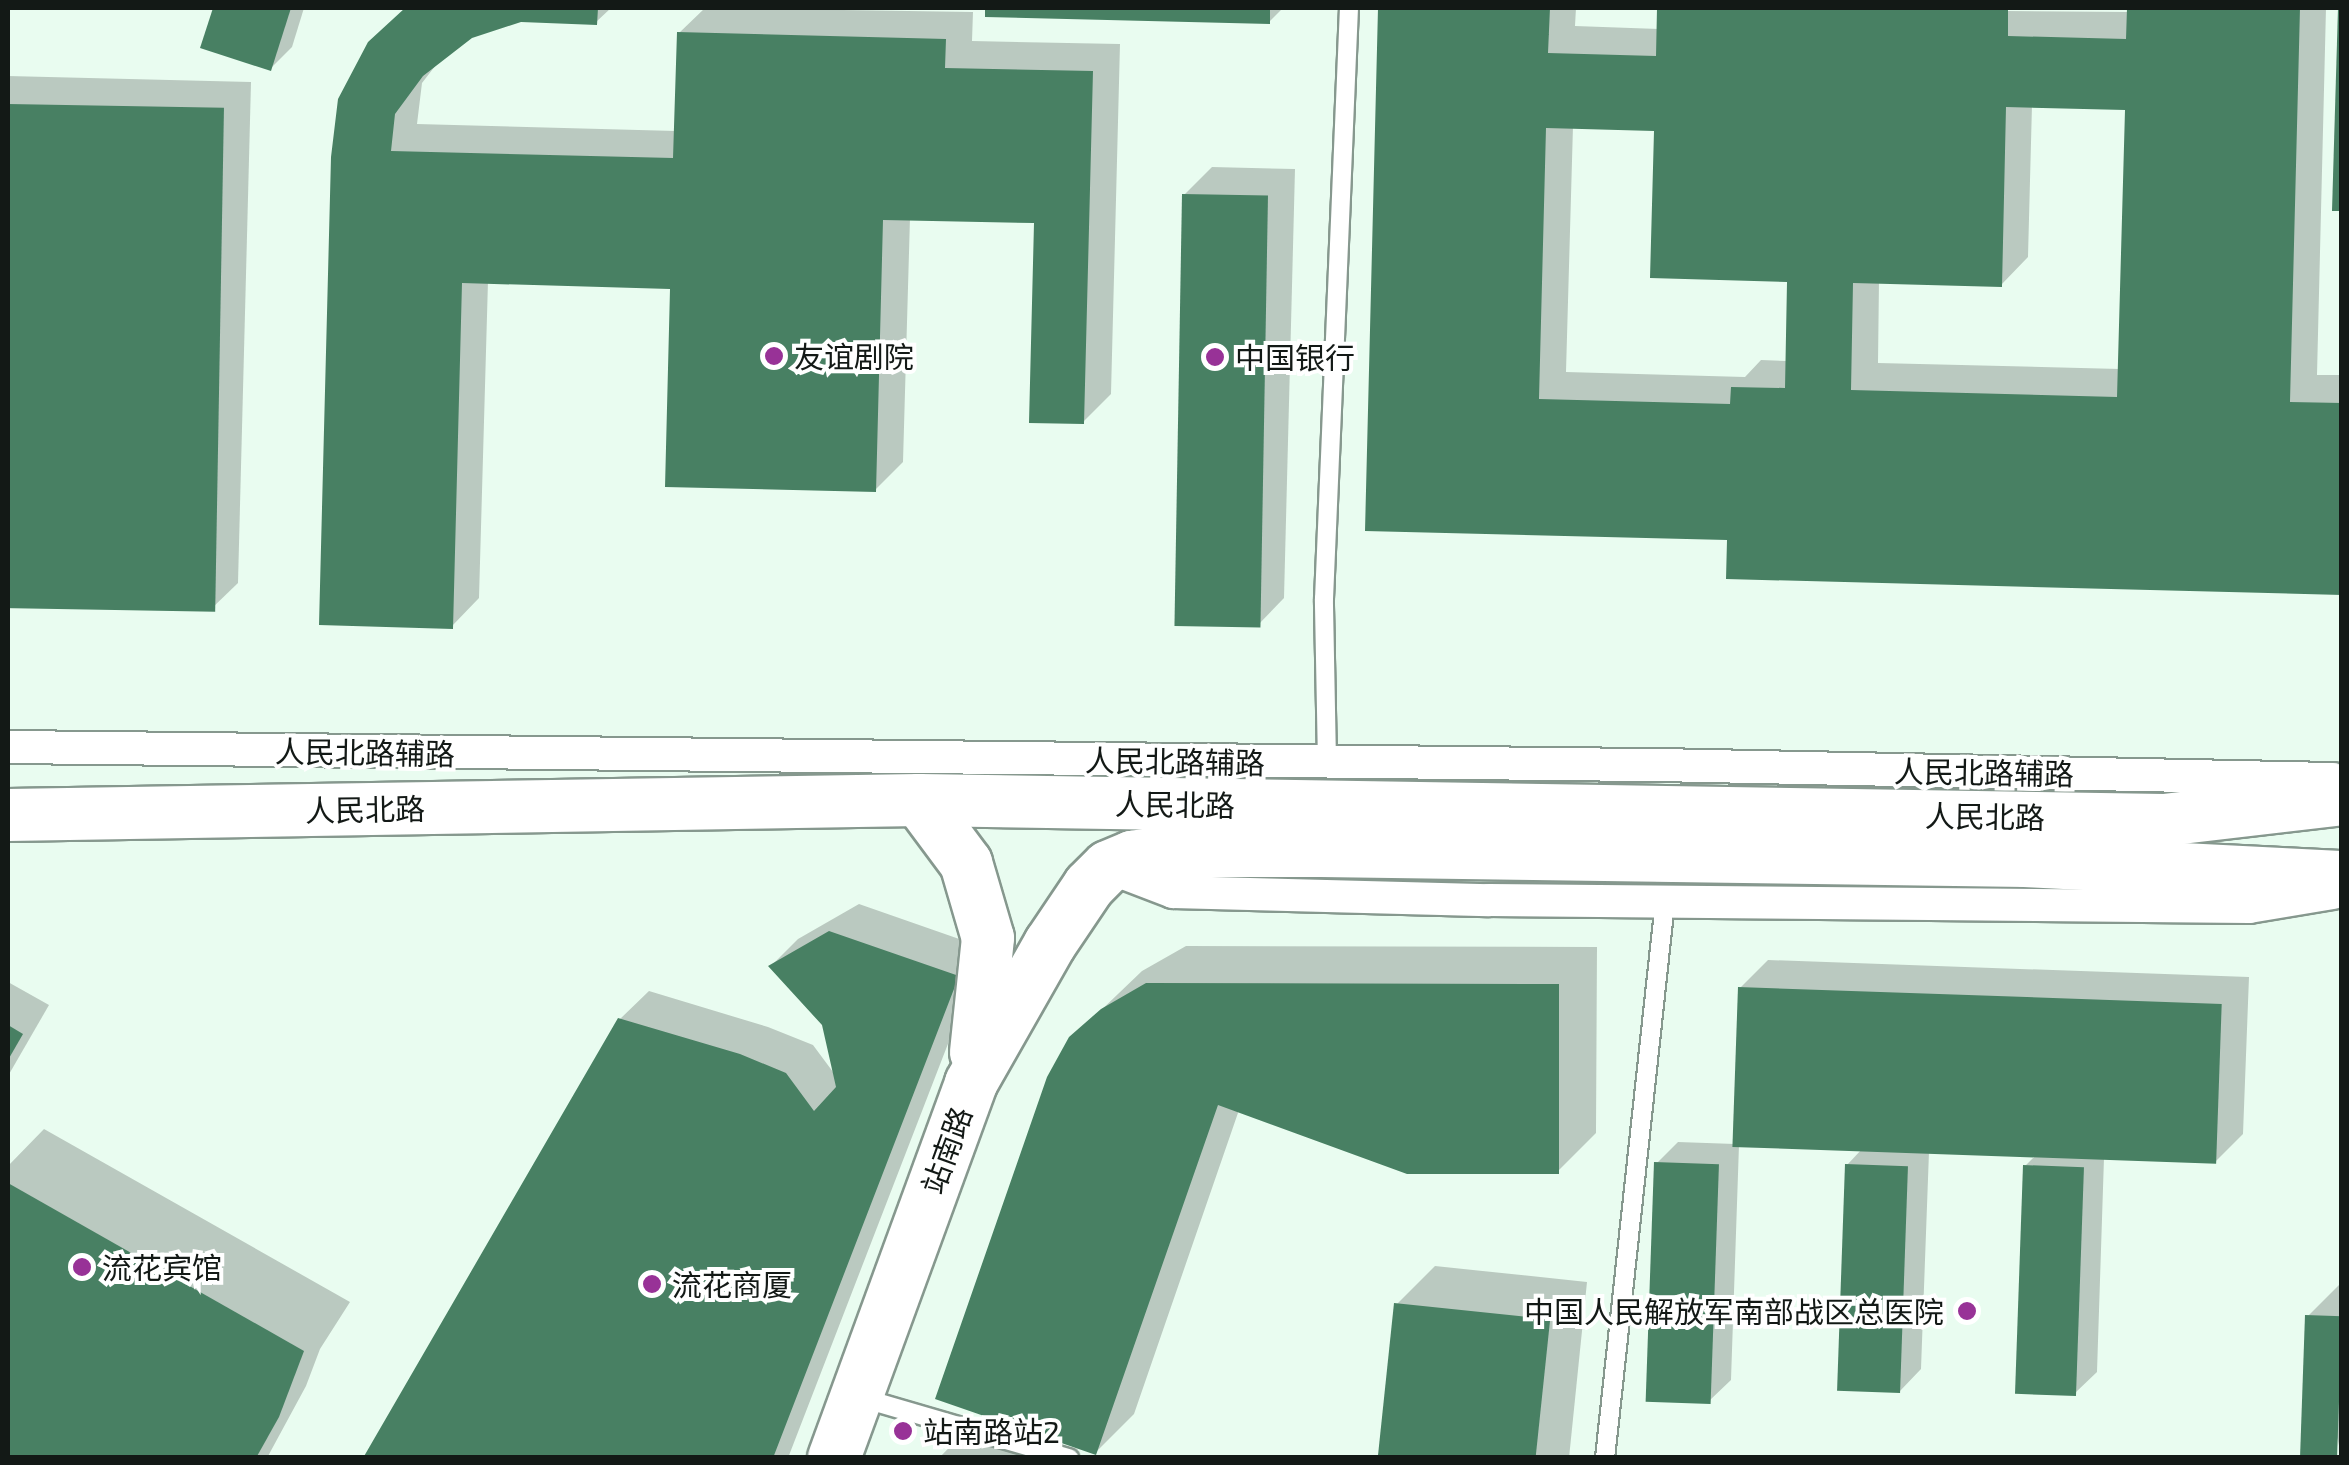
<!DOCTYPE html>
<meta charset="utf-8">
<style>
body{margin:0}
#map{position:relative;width:2349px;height:1465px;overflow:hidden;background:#e9fcf0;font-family:"Exo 2","Noto Sans SC",sans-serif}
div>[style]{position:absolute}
.shadow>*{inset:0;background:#0003}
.building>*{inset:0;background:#488063;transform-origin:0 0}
.roads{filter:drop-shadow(2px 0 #86988e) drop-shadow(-2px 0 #86988e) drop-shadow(0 2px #86988e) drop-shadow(0 -2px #86988e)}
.lane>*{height:18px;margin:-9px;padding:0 9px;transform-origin:9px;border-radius:9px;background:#fff}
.street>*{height:32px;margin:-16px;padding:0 16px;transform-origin:16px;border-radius:16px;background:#fff}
.primary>*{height:52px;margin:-26px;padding:0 26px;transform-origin:26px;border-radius:26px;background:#fff}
.dots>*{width:28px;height:28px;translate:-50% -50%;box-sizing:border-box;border:5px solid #fff;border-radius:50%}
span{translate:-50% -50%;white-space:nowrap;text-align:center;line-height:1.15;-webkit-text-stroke:8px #fff;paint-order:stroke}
.poi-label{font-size:30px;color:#131916}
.left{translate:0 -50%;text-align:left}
.right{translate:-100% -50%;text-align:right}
.street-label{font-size:30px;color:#131916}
.frame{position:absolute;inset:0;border:10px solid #131916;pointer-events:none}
</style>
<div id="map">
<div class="shadow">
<i style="clip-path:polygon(215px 8px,304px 8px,292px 47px,271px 68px,203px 47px)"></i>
<i style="clip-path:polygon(406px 8px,611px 8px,596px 22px,520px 20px,471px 36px,439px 61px,422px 83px,417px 124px,676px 131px,679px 33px,705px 8px,973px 12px,972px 41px,1120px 44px,1111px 394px,1083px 422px,1037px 221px,910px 218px,903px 462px,875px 490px,672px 286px,488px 281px,479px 598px,452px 626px,370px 44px)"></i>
<i style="clip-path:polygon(988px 8px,1283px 8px,1269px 22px,988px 14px)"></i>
<i style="clip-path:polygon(evenodd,1381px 8px,1576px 8px,1575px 26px,1659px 29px,1659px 8px,2129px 12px,2129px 8px,2326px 8px,2317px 375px,2342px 375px,2342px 593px,1730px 538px,1367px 528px,1381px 8px,2032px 105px,2127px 107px,2120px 369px,1878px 363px,1879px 281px,2001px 285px,2028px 257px,2032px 105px,1381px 8px,1573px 126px,1656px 129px,1790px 279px,1788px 361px,1761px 360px,1745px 377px,1566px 372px,1573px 126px)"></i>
<i style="clip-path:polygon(8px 76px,251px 82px,238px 583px,210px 610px,8px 605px)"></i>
<i style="clip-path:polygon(1212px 167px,1295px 169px,1284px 598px,1257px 626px,1184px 195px)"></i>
<i style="clip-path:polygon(859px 904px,985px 948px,788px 1458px,366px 1458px,620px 1019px,649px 991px,768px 1027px,813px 1045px,836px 1076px,824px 1023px,771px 966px,798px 939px)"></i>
<i style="clip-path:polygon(1186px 946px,1597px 947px,1596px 1133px,1558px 1171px,1239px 1110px,1134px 1414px,1096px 1452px,1071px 1039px,1142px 971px)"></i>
<i style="clip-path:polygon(1768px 960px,2249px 977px,2243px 1134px,2215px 1162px,2104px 1158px,2097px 1372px,2075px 1393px,2025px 1166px,2036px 1155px,1929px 1152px,1921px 1369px,1900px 1391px,1847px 1165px,1862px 1149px,1739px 1145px,1731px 1380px,1709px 1401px,1657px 1163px,1678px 1142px,1735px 1144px,1740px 988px)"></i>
<i style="clip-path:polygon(8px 982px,49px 1005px,8px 1076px)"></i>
<i style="clip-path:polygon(44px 1129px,350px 1302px,320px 1349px,306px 1386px,267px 1458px,8px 1458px,8px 1166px)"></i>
<i style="clip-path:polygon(1435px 1266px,1587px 1282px,1569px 1458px,1381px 1458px,1396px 1305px)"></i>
<i style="clip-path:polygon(2342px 1282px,2342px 1458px,2308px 1316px)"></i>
<i style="clip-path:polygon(970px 1426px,1053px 1458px,939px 1458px)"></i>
</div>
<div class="building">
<i style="clip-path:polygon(213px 8px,291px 8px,271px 71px,200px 48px)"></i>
<i style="clip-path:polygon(405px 8px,598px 8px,597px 25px,521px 22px,472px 38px,423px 76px,395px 114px,391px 151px,673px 158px,677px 32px,946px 39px,945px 68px,1093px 71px,1084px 424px,1029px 423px,1034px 223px,883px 220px,876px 492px,665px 487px,670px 289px,462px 283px,453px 629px,319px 625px,331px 157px,338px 99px,368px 42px)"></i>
<i style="clip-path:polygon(985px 8px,1270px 8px,1270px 24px,985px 17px)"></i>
<i style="clip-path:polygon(evenodd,1378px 8px,1550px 8px,1548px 53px,1656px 56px,1657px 8px,2008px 8px,2008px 36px,2126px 39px,2127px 8px,2300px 8px,2290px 402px,2342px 403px,2342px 595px,1726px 579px,1727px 540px,1365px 531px,1378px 8px,2006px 107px,2125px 110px,2117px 397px,1851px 390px,1853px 283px,2002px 287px,2006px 107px,1378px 8px,1546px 128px,1654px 131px,1650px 278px,1787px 282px,1785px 388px,1731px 387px,1730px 404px,1539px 399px,1546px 128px)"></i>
<i style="clip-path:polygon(2338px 8px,2342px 8px,2342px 211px,2332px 211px)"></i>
<i style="left:8px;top:104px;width:216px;height:504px;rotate:1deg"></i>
<i style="left:1182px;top:194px;width:86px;height:432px;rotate:1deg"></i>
<i style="clip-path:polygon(829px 931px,959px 976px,773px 1458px,363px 1458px,618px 1018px,740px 1054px,786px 1073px,814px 1111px,836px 1087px,822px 1025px,768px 966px)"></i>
<i style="clip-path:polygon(1146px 983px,1559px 984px,1559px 1174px,1407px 1174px,1218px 1105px,1096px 1455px,935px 1399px,1047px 1077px,1069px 1037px,1101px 1009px)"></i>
<i style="left:1738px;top:987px;width:484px;height:160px;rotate:2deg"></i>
<i style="clip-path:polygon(8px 1025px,23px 1034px,8px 1060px)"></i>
<i style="left:1654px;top:1162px;width:65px;height:240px;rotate:2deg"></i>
<i style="left:1845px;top:1164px;width:63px;height:227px;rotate:2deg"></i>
<i style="left:2023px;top:1165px;width:61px;height:229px;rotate:2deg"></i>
<i style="clip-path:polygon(8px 1183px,304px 1351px,279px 1417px,256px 1458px,8px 1458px)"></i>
<i style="left:1394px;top:1303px;width:157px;height:156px;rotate:6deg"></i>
<i style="left:2305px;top:1315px;width:37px;height:143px;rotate:2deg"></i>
</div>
<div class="roads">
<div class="lane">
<i style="left:1327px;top:762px;width:163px;rotate:-91.1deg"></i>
<i style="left:1324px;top:599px;width:592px;rotate:-87.58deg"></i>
<i style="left:862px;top:1398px;width:216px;rotate:16.2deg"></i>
<i style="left:1605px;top:1458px;width:559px;rotate:-83.84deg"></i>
</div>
<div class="street">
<i style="left:8px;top:747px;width:1650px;rotate:0.63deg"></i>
<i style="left:1658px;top:765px;width:675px;rotate:1.19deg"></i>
<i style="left:1108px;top:867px;width:70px;rotate:21deg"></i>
<i style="left:1173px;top:892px;width:316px;rotate:1.5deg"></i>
<i style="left:1489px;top:900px;width:760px;rotate:0.53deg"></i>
<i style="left:2249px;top:907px;width:85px;rotate:-9.5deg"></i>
</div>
<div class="primary">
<i style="left:919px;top:800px;width:79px;rotate:53.3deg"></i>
<i style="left:966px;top:863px;width:78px;rotate:73.7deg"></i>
<i style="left:988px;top:938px;width:115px;rotate:96deg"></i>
<i style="left:8px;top:815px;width:911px;rotate:-0.94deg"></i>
<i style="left:919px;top:800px;width:1245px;rotate:0.92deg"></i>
<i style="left:2164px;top:820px;width:179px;rotate:-6.7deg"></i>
<i style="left:834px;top:1458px;width:399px;rotate:-69.9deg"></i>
<i style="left:971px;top:1083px;width:160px;rotate:-60.4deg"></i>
<i style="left:1050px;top:944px;width:70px;rotate:-56.1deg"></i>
<i style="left:1089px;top:886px;width:27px;rotate:-45deg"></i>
<i style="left:1108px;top:867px;width:26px;rotate:-23deg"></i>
<i style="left:1132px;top:857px;width:39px;rotate:-9deg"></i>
<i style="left:1171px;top:851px;width:150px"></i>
<i style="left:1321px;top:851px;width:705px;rotate:0.81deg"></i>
<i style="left:2026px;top:861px;width:316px;rotate:2.9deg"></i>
</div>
</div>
<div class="dots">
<i style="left:774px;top:356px;background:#983297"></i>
<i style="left:1215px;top:357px;background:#983297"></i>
<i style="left:82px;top:1267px;background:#983297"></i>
<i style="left:652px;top:1284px;background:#983297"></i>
<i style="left:1967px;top:1311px;background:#983297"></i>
<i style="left:903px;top:1431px;background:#983297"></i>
</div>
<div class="poi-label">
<span class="left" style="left:794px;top:356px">友谊剧院</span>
<span class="left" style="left:1235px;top:357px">中国银行</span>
<span class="left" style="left:102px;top:1267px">流花宾馆</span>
<span class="left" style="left:672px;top:1284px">流花商厦</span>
<span class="right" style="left:1944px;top:1311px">中国人民解放军南部战区总医院</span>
<span class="left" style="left:923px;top:1431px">站南路站2</span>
</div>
<div class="street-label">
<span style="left:365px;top:752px;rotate:1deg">人民北路辅路</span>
<span style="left:1175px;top:761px;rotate:1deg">人民北路辅路</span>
<span style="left:1984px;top:772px;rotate:1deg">人民北路辅路</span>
<span style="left:1175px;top:804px;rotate:1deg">人民北路</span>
<span style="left:365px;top:809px;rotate:-1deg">人民北路</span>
<span style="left:1985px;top:816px;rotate:1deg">人民北路</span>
<span style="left:946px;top:1150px;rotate:-70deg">站南路</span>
</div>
<div class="frame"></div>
</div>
